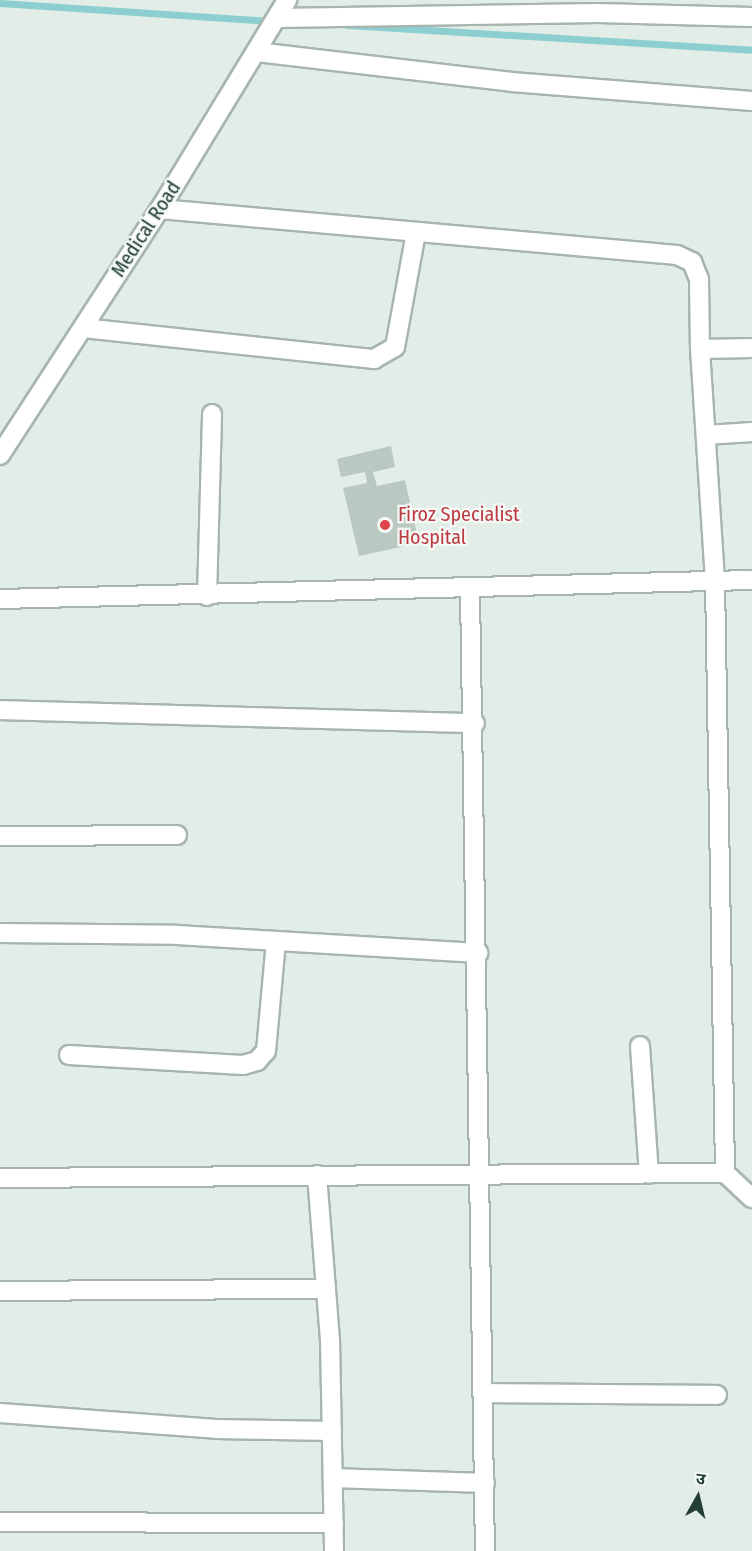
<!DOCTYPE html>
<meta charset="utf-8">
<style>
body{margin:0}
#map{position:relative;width:752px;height:1551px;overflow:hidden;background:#e3ede7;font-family:"Fira Sans Condensed","Noto Sans Devanagari",sans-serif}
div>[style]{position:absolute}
.stream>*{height:7px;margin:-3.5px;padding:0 3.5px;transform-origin:3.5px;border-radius:3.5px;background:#8dcfd0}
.building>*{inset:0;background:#b9c8c0}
.roads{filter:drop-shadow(2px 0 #a6b5ad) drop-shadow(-2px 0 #a6b5ad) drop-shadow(0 2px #a6b5ad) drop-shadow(0 -2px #a6b5ad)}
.minor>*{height:18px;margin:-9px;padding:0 9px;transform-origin:9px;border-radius:9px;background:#fff}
.dots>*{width:16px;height:16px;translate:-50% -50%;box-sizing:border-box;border:3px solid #f4f9f6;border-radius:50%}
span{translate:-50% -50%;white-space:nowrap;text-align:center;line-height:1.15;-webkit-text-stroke:4.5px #f4f9f6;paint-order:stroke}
.street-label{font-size:20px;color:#233e33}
.health-label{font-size:20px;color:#be3a42}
.left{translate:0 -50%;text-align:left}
.north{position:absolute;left:668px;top:1467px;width:60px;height:60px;-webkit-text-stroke:4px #f4f9f6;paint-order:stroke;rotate:8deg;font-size:16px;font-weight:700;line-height:24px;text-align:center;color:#233e33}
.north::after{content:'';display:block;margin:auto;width:21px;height:27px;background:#233e33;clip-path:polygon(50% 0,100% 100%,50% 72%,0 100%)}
</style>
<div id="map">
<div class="stream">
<i style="left:0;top:3px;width:274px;rotate:3.8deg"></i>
<i style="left:347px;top:25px;width:406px;rotate:3.5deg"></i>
</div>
<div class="building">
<i style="clip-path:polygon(391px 446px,395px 467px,373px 472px,377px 486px,405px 480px,419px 543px,359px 556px,343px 488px,367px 483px,365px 472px,341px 477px,337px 459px)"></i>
</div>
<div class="roads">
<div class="minor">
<i style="left:277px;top:18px;width:321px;rotate:-0.9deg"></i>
<i style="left:598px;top:13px;width:154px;rotate:1.5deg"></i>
<i style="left:257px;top:52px;width:256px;rotate:6.7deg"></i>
<i style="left:511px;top:82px;width:242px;rotate:4.5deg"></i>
<i style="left:160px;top:209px;width:519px;rotate:5.08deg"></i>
<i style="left:677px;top:255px;width:17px;rotate:25deg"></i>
<i style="left:692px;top:262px;width:18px;rotate:68deg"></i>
<i style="left:699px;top:279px;width:70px;rotate:89.2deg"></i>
<i style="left:83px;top:328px;width:293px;rotate:6.1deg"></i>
<i style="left:374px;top:359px;width:24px;rotate:-30deg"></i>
<i style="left:395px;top:347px;width:116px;rotate:-79.6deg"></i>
<i style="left:752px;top:348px;width:52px;rotate:178.9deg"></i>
<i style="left:700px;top:349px;width:232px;rotate:86.3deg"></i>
<i style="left:715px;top:581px;width:592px;rotate:89.03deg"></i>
<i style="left:725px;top:1173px;width:37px;rotate:43deg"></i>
<i style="left:706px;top:435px;width:46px;rotate:-3.7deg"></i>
<i style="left:0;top:455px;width:293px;rotate:-57deg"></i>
<i style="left:160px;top:209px;width:245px;rotate:-58.7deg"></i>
<i style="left:470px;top:590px;width:961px;rotate:89.11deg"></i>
<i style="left:207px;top:596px;width:182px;rotate:-88.4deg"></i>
<i style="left:0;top:599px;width:752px;rotate:-1.45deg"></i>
<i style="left:0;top:710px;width:475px;rotate:1.6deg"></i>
<i style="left:0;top:836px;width:177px;rotate:-0.3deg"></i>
<i style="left:0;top:933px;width:177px;rotate:0.6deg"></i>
<i style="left:177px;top:935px;width:302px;rotate:3.4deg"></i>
<i style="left:640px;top:1046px;width:128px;rotate:86deg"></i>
<i style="left:69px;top:1055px;width:174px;rotate:3.3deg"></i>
<i style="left:243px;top:1065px;width:15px;rotate:-16deg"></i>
<i style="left:257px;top:1061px;width:13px;rotate:-48deg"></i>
<i style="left:266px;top:1051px;width:110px;rotate:-84.8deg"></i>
<i style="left:317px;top:1175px;width:166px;rotate:85.5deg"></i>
<i style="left:330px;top:1340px;width:211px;rotate:88.9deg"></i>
<i style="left:0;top:1178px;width:725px;rotate:-0.4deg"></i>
<i style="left:0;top:1291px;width:326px;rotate:-0.4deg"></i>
<i style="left:485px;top:1393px;width:232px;rotate:0.5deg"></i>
<i style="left:0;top:1413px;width:217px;rotate:4.2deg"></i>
<i style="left:216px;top:1429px;width:116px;rotate:1deg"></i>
<i style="left:333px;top:1478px;width:152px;rotate:1.9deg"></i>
<i style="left:0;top:1522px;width:334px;rotate:0.2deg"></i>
</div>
</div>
<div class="dots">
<i style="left:385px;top:525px;background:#e0444e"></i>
</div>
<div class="street-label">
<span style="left:146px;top:229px;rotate:-57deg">Medical Road</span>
</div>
<div class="health-label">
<span class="left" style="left:398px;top:526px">Firoz Specialist<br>Hospital</span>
</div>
<div class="north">उ</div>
</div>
